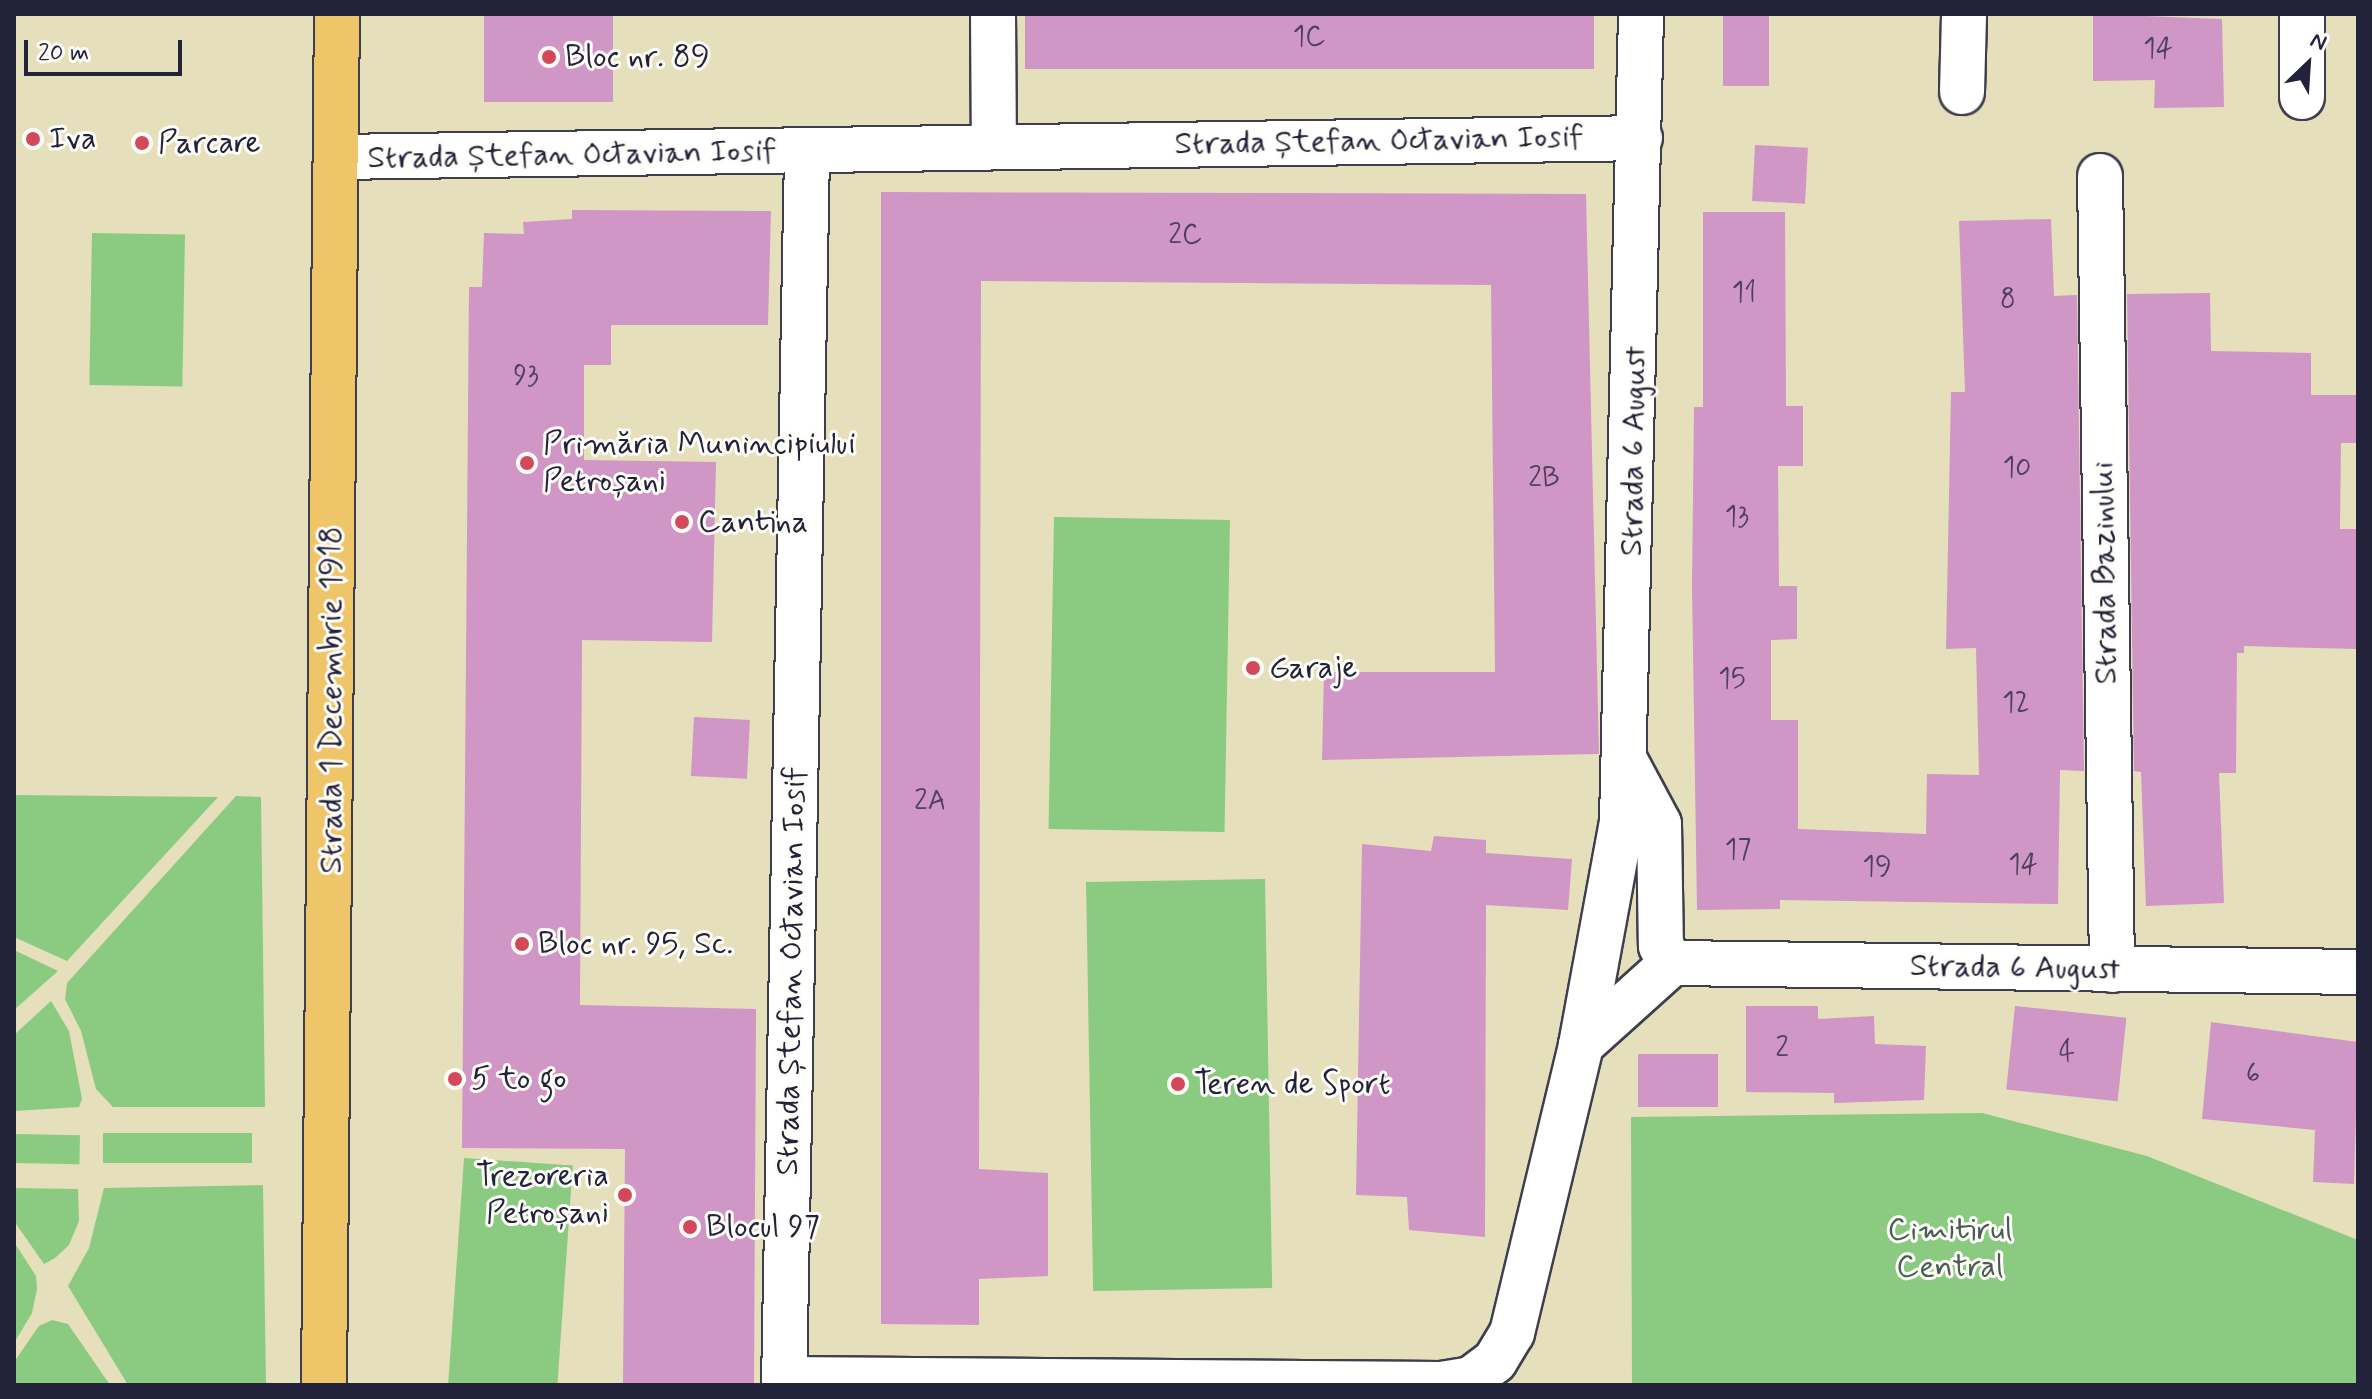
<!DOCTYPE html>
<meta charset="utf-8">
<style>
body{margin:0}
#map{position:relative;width:2372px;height:1399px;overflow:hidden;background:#e6dfbb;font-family:Mynerve,sans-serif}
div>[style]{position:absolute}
.green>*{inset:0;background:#8bca81;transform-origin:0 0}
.building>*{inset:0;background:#cf96c6;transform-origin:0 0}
.roads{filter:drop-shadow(2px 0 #3f3e4e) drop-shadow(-2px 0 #3f3e4e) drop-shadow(0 2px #3f3e4e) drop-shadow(0 -2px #3f3e4e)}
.minor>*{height:44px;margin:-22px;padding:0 22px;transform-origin:22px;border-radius:22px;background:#fff}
.major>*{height:44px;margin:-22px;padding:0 22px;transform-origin:22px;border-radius:22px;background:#eec569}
.dots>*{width:22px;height:22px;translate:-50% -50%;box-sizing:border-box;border:4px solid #fdfcf7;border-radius:50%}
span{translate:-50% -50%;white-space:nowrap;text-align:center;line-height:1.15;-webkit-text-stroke:6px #fdfcf7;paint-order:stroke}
.number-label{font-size:28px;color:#4d3f5e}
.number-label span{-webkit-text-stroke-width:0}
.poi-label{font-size:32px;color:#22223b}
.left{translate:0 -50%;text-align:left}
.right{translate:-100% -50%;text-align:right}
.street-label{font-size:32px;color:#22223b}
.park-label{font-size:32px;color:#475d54}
.frame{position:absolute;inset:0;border:16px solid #22223b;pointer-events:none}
.north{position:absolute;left:2268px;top:24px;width:80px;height:80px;-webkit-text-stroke:6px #fdfcf7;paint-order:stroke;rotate:25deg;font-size:22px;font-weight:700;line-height:32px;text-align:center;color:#22223b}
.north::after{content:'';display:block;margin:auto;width:28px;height:36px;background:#22223b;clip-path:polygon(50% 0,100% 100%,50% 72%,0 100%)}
.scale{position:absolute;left:24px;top:40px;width:158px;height:36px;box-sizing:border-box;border:4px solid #22223b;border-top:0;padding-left:10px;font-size:24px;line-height:28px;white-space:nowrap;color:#22223b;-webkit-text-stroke:6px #fdfcf7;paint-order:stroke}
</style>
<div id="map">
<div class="green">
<i style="left:92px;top:233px;width:93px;height:152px;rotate:1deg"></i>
<i style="left:1054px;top:517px;width:176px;height:312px;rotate:1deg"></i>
<i style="clip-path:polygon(14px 795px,218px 797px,67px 961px,14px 937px)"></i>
<i style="clip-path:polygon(236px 796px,261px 797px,265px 1107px,113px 1107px,96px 1089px,81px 1031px,65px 999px,67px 983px)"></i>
<i style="left:1265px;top:879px;width:409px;height:179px;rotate:89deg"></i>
<i style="clip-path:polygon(14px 950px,58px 971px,14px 1010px)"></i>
<i style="clip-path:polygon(51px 1001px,69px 1031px,82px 1099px,79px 1107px,14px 1111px,14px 1035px)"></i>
<i style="clip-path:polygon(1982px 1113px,2147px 1156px,2358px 1240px,2358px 1385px,1632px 1385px,1631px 1117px)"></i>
<i style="left:252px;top:1133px;width:30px;height:149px;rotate:90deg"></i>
<i style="left:14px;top:1134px;width:66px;height:29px;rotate:1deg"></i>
<i style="left:464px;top:1158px;width:109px;height:227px;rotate:4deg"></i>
<i style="clip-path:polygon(263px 1185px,266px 1385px,128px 1385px,68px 1286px,89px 1248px,104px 1188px)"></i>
<i style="clip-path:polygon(14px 1188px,78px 1189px,79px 1221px,69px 1245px,55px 1258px,44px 1264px,14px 1221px)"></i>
<i style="clip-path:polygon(14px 1242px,36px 1276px,37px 1289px,32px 1313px,14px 1343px)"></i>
<i style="clip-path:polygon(52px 1320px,68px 1324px,110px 1385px,14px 1385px,14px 1362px,39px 1326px)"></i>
</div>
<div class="building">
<i style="left:484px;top:14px;width:129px;height:88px"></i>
<i style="left:1025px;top:14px;width:569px;height:55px"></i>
<i style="left:1723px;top:14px;width:46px;height:72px"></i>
<i style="clip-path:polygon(2093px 14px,2222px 19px,2224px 107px,2154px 108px,2155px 80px,2093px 81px)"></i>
<i style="left:1755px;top:145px;width:53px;height:56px;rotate:3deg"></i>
<i style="clip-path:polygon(881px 192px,1586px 194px,1599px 754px,1322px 760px,1324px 672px,1495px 672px,1491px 285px,981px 281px,979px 1169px,1048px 1173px,1048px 1276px,979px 1279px,979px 1325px,881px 1324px)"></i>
<i style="clip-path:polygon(572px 210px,771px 211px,768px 325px,611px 325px,611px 365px,584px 365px,584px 460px,716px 462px,712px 642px,582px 640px,580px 1005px,756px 1009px,754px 1385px,623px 1385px,625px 1149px,462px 1148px,469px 287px,482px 287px,484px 233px,524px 234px,523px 222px,572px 219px)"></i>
<i style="clip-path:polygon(1703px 212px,1785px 212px,1786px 406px,1803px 406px,1803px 466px,1778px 466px,1779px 586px,1797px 586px,1797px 639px,1771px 640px,1771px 720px,1798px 720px,1798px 829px,1926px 834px,1927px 774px,1979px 775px,1976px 648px,1946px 649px,1951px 392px,1965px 392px,1959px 221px,2051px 219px,2054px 296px,2077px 295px,2084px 771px,2060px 770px,2058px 904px,1780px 900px,1780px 909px,1697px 910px,1692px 586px,1694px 407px,1703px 407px)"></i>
<i style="clip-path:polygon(2210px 293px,2211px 351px,2311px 353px,2311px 395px,2358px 395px,2358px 443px,2341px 443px,2340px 529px,2358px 529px,2356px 649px,2244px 646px,2244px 653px,2237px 653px,2236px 773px,2219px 773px,2224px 903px,2146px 906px,2141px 772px,2134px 771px,2127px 294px)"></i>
<i style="left:694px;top:717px;width:56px;height:59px;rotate:3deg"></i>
<i style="clip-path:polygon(1434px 836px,1486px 840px,1486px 853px,1572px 859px,1568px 910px,1486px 905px,1485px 1237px,1409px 1230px,1407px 1197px,1356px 1195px,1362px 844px,1431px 851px)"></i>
<i style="clip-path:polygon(1746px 1006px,1818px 1006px,1818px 1019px,1874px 1016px,1875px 1044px,1926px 1046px,1924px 1100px,1834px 1103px,1834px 1093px,1746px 1092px)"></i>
<i style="left:2015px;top:1006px;width:112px;height:84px;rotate:6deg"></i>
<i style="clip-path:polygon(2211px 1022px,2358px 1042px,2354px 1184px,2313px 1182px,2315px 1130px,2202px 1119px)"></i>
<i style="left:1638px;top:1054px;width:80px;height:53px"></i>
</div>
<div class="roads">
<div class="minor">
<i style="left:993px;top:14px;width:131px;rotate:89.6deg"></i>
<i style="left:2302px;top:14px;width:83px;rotate:90deg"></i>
<i style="left:1962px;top:92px;width:78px;rotate:-88.5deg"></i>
<i style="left:336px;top:157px;width:1304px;rotate:-0.83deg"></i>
<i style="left:2100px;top:176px;width:794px;rotate:89.13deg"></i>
<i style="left:1627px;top:764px;width:68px;rotate:61.9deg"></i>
<i style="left:1659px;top:824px;width:122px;rotate:89.1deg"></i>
<i style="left:1661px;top:946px;width:20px;rotate:57deg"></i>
<i style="left:1581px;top:1045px;width:122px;rotate:-42deg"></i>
<i style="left:1672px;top:963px;width:686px;rotate:0.75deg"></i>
<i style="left:785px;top:1379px;width:656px;rotate:0.44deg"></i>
<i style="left:1441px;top:1384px;width:30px;rotate:-9deg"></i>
<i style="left:1471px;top:1379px;width:30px;rotate:-37deg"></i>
<i style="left:1495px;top:1361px;width:33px;rotate:-59deg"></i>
<i style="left:1512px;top:1333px;width:296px;rotate:-76.5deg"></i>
<i style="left:1581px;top:1045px;width:228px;rotate:-79.6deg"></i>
<i style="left:1622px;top:821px;width:807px;rotate:-88.65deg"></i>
<i style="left:784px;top:1385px;width:1233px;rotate:-88.93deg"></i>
</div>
<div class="major">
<i style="left:324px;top:1385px;width:1371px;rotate:-89.46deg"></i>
</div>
</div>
<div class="dots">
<i style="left:549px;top:57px;background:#d1495b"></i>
<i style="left:33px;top:139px;background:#d1495b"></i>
<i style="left:142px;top:143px;background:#d1495b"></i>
<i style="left:527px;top:463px;background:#d1495b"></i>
<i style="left:682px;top:522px;background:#d1495b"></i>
<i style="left:1253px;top:668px;background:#d1495b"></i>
<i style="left:522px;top:944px;background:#d1495b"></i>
<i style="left:455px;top:1079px;background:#d1495b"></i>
<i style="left:1178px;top:1084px;background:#d1495b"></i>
<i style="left:625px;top:1195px;background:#d1495b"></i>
<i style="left:690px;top:1227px;background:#d1495b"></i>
</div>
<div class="number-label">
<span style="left:1309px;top:38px">1C</span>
<span style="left:2158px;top:50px">14</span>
<span style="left:1185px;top:236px">2C</span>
<span style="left:1744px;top:294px">11</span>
<span style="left:2008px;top:300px">8</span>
<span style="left:526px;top:377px">93</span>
<span style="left:2017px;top:469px">10</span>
<span style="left:1544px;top:479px">2B</span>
<span style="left:1737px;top:518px">13</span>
<span style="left:1732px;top:680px">15</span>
<span style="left:2016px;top:704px">12</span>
<span style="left:930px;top:802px">2A</span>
<span style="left:1738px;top:851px">17</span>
<span style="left:2023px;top:866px">14</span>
<span style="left:1877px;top:868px">19</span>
<span style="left:1782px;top:1049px">2</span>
<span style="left:2067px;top:1053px">4</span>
<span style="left:2253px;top:1075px">6</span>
</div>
<div class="poi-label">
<span class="left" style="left:565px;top:57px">Bloc nr. 89</span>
<span class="left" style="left:49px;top:139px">Iva</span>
<span class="left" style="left:158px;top:143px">Parcare</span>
<span class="left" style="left:543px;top:463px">Primăria Munincipiului<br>Petroșani</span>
<span class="left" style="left:698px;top:522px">Cantina</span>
<span class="left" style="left:1269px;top:668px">Garaje</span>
<span class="left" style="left:538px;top:944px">Bloc nr. 95, Sc.</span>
<span class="left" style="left:471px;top:1079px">5 to go</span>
<span class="left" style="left:1194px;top:1084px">Teren de Sport</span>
<span class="right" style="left:609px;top:1195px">Trezoreria<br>Petroșani</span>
<span class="left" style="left:706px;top:1227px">Blocul 97</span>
</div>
<div class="street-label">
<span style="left:1379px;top:141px;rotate:-1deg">Strada Ștefan Octavian Iosif</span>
<span style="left:572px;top:155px;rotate:-1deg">Strada Ștefan Octavian Iosif</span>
<span style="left:1634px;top:451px;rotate:-89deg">Strada 6 August</span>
<span style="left:2105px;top:573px;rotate:-91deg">Strada Bazinului</span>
<span style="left:332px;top:700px;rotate:-90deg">Strada 1 Decembrie 1918</span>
<span style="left:2015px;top:968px;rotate:1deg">Strada 6 August</span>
<span style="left:792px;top:971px;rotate:-89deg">Strada Ștefan Octavian Iosif</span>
</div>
<div class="park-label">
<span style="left:1950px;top:1249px">Cimitirul<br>Central</span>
</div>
<div class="frame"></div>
<div class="north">N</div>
<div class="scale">20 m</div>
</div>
